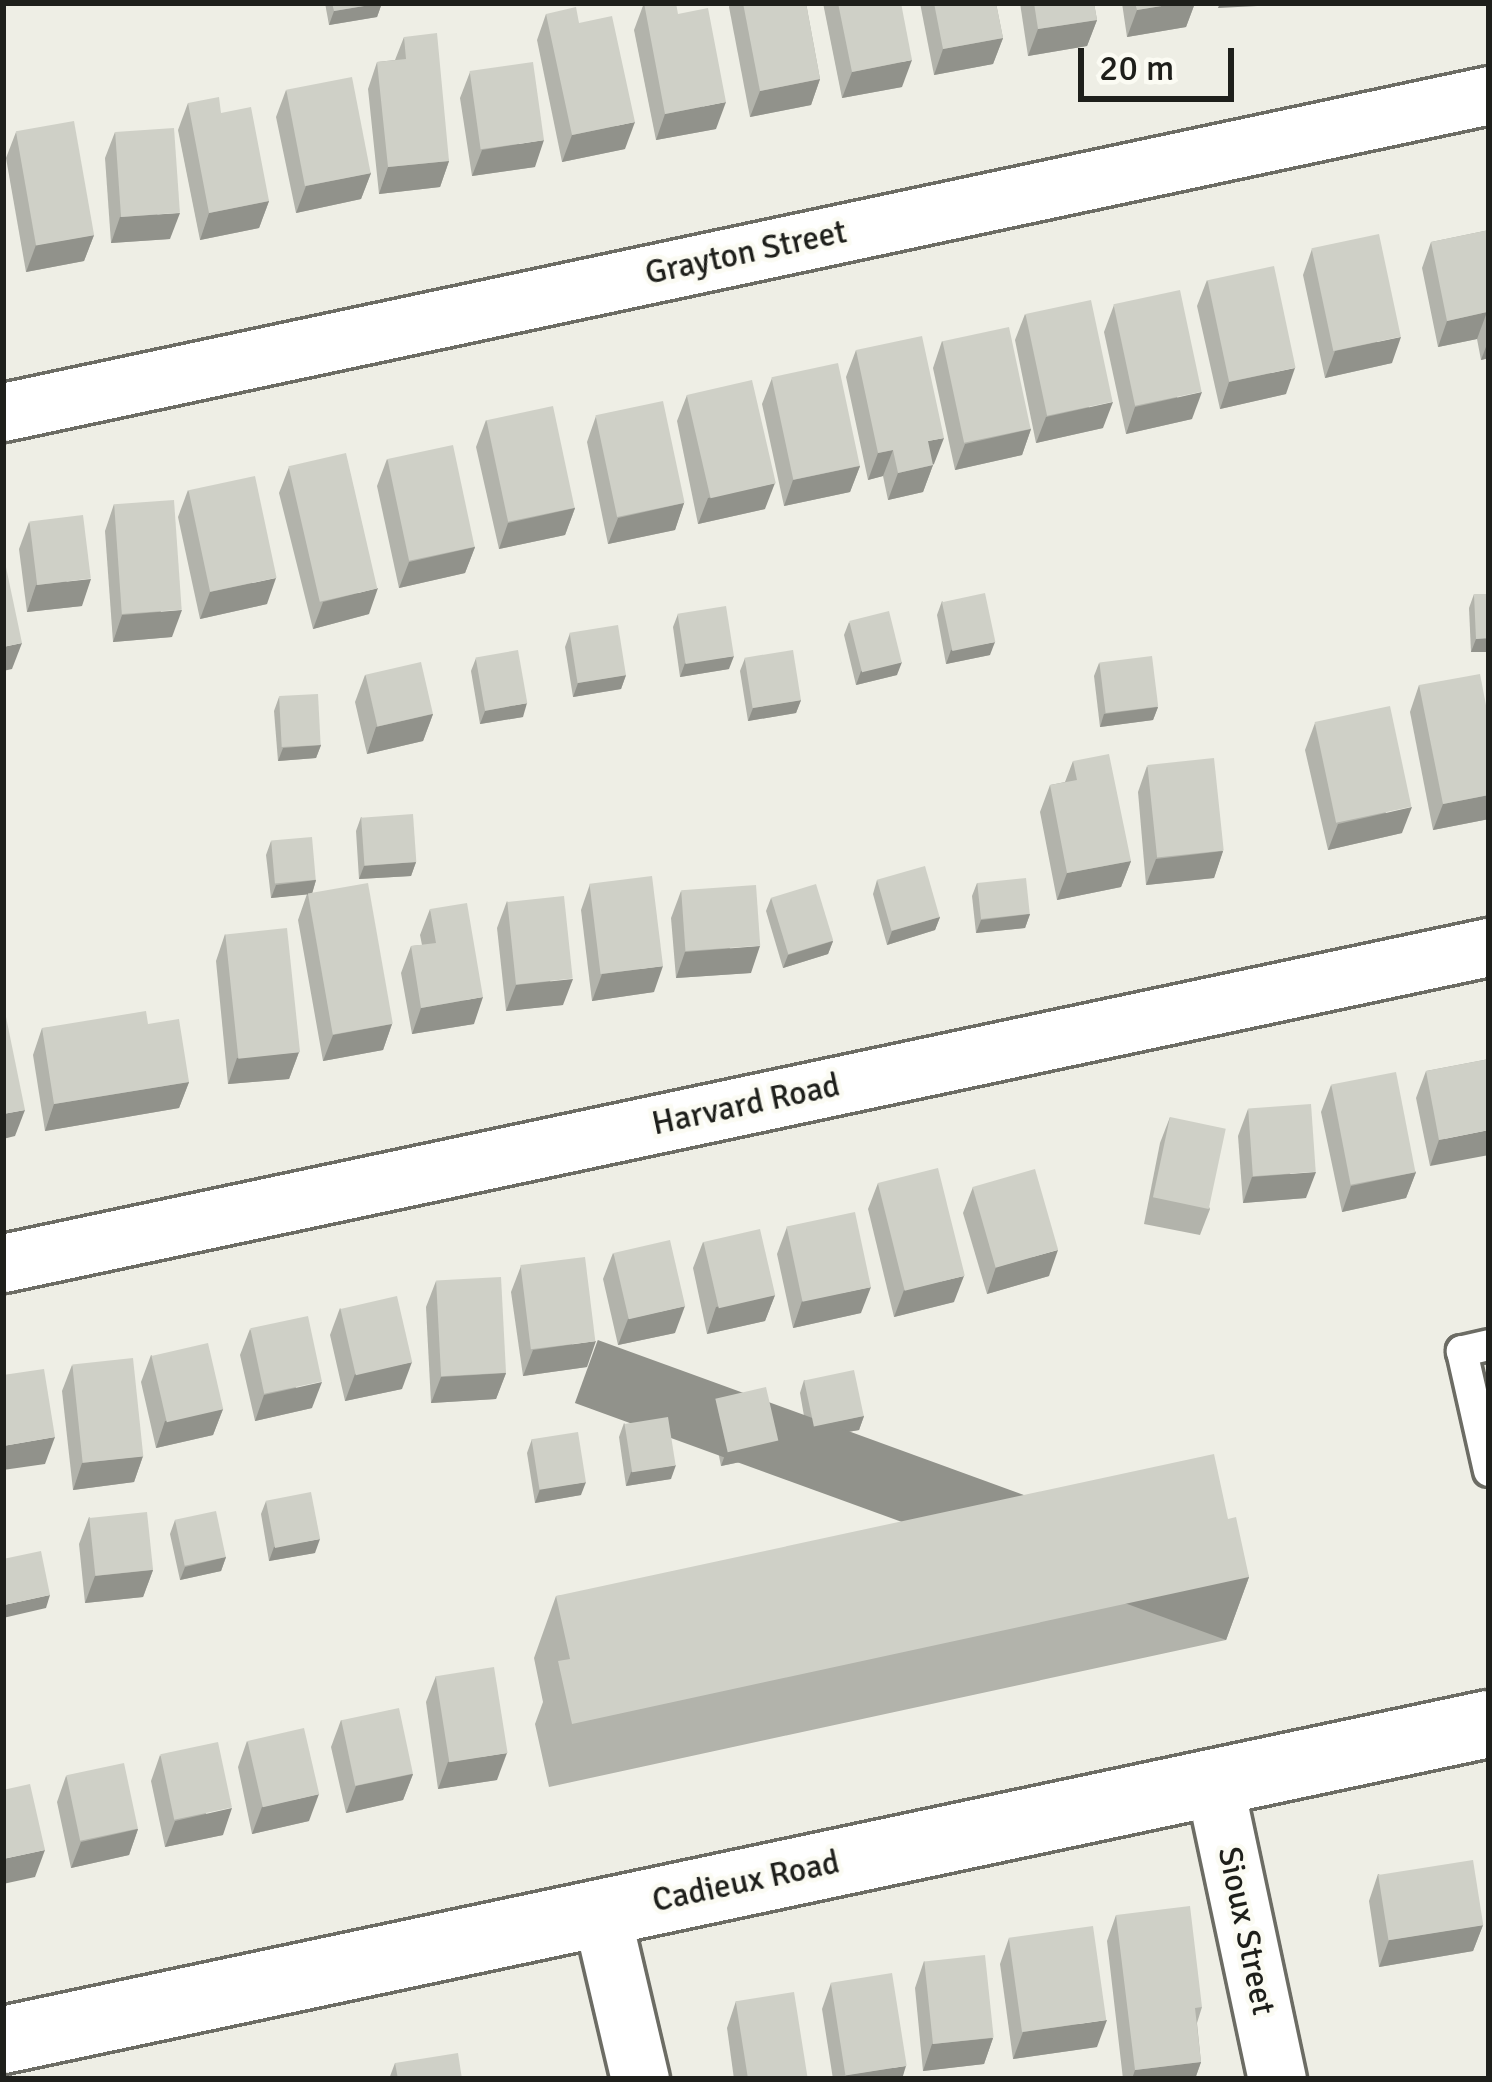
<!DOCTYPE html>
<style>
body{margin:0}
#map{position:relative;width:1492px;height:2082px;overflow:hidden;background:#eeeee5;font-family:Signika,sans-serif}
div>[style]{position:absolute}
.roads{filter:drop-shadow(3px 0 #6c6c64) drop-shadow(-3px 0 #6c6c64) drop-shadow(0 3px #6c6c64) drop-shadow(0 -3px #6c6c64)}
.service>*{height:30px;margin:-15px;padding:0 15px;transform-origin:15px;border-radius:15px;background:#fff}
.minor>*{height:57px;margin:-28.5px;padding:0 28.5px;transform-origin:28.5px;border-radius:28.5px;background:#fff}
.tertiary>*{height:66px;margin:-33px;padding:0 33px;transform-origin:33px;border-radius:33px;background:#fff}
.wall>*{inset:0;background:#b2b3ab}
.shaded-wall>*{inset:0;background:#91928b;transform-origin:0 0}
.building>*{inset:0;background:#cfd0c7;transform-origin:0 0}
span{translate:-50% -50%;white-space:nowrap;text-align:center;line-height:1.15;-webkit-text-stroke:9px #fbfbf3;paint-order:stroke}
.street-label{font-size:33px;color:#1e1f1b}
.frame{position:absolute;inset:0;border:6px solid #1e1f1b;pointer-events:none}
.scale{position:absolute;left:1078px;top:48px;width:156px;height:54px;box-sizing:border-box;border:6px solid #1e1f1b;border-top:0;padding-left:15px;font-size:36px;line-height:42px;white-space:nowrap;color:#1e1f1b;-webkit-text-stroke:9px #fbfbf3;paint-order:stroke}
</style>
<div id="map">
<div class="roads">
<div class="service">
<i style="left:1489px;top:1345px;width:28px;rotate:167deg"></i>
<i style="left:1462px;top:1351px;width:123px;rotate:77.3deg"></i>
</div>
<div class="minor">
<i style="left:3px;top:412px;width:1519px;rotate:-12.04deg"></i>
<i style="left:3px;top:1263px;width:1519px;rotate:-12.01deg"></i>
<i style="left:1214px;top:1783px;width:303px;rotate:78deg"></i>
<i style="left:601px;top:1913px;width:171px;rotate:76.8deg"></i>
</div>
<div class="tertiary">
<i style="left:3px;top:2040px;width:1519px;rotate:-12.01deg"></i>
</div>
</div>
<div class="wall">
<i style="clip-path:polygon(325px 3px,382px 3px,377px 17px,329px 25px)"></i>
<i style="clip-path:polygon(644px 3px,716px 129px,656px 140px,634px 30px)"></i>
<i style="clip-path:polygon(730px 3px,806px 3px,820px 79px,811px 105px,750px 117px,729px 7px)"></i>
<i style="clip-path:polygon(823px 3px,901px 3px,902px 87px,842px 98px)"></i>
<i style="clip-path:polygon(920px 3px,996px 3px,1003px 38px,993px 64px,934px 75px)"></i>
<i style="clip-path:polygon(1020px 3px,1094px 3px,1097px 20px,1087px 46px,1028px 56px)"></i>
<i style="clip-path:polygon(1122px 3px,1195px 3px,1186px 27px,1127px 37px)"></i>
<i style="clip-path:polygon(546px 14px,579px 23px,625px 149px,562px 162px,537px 40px)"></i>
<i style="clip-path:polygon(404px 37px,449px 161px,440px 187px,379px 194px,368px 89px,377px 62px,395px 60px)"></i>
<i style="clip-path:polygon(470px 72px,535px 167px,472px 176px,460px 98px)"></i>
<i style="clip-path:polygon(286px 90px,371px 173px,361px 199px,296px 213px,276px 117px)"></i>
<i style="clip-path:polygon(188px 103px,221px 113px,269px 201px,259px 228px,200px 240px,178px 130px)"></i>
<i style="clip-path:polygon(16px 132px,94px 235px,84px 261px,26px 272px,6px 158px)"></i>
<i style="clip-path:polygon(115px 132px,170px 239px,111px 243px,105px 158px)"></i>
<i style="clip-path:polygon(1489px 230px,1489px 358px,1481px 360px,1477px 339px,1438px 347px,1422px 268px,1431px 242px)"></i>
<i style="clip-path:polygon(1312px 249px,1392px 363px,1325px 378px,1303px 275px)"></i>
<i style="clip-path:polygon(1207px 280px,1286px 394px,1220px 409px,1197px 306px)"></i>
<i style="clip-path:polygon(1114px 305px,1192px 419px,1126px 434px,1104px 332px)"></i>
<i style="clip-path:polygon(1025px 314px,1103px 428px,1036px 443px,1015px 340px)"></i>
<i style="clip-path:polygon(942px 341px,1031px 429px,1022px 455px,955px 470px,933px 368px)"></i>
<i style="clip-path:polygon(856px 350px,934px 464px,933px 465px,923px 492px,888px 500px,883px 476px,868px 480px,846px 377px)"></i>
<i style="clip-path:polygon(772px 378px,860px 466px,850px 492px,784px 506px,762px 404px)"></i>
<i style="clip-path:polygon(687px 395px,765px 509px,698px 524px,677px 421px)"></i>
<i style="clip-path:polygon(596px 416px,684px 503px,675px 530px,608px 544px,587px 442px)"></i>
<i style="clip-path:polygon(486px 420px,575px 508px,565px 535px,499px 549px,476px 447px)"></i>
<i style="clip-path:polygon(387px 459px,475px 547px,465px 573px,399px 588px,377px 486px)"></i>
<i style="clip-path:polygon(289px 467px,369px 614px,313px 629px,279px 493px)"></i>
<i style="clip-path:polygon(188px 490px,267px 604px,200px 619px,178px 517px)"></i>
<i style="clip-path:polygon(114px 504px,172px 637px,113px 642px,105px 531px)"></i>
<i style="clip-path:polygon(29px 522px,82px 606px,27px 612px,19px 549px)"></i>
<i style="clip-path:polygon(1474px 594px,1489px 652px,1471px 652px,1469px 608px)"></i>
<i style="clip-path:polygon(942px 601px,990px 655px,946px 664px,937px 615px)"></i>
<i style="clip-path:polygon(678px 614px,729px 669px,680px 677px,673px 627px)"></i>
<i style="clip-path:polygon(849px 622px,897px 675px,856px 685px,844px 635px)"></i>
<i style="clip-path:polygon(570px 633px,626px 675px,621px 689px,573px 697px,565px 647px)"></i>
<i style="clip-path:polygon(476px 658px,523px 717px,480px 724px,471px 671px)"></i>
<i style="clip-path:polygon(745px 658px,801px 700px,796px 713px,748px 721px,740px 671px)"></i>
<i style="clip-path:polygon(1099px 663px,1158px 707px,1153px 720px,1100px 727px,1094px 676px)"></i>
<i style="clip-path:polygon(365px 675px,433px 714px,423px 741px,367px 754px,355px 702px)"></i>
<i style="clip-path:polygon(1419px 685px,1489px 721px,1489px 819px,1433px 830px,1410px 712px)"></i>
<i style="clip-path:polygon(279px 697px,321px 745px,316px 758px,278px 761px,274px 711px)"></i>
<i style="clip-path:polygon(1315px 723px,1402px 833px,1328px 850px,1305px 750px)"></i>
<i style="clip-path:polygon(1073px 761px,1131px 861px,1121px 887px,1057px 900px,1040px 812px,1050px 785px,1065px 782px)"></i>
<i style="clip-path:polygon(1147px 766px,1223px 851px,1214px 878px,1146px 885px,1138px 792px)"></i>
<i style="clip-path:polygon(361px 817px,416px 862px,411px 876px,359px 879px,356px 831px)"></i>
<i style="clip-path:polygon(271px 841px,316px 880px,312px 893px,392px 1024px,383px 1050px,323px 1061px,298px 920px,307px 894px,271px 898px,266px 855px)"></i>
<i style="clip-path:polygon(877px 880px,940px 917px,935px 930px,887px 945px,873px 894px)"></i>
<i style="clip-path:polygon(977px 883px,1030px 914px,1025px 928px,976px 933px,972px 896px)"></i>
<i style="clip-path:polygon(590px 884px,654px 992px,592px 1001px,581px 910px)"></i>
<i style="clip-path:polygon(681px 891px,751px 973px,676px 978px,671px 918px)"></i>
<i style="clip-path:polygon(771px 898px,833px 941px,828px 954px,783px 968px,766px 911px)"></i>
<i style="clip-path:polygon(507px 901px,563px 1005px,506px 1011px,497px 928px)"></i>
<i style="clip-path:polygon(430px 909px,474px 1024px,412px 1034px,401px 973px,411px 946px,422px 945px,420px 935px)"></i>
<i style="clip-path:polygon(225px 934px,299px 1052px,289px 1079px,228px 1084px,216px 961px)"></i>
<i style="clip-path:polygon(148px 1024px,189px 1082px,179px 1108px,45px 1131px,33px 1055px,42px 1028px)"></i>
<i style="clip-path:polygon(1489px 1059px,1430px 1166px,1416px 1098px,1426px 1071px)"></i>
<i style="clip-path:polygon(1331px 1085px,1416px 1172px,1406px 1198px,1342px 1212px,1321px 1112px)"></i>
<i style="clip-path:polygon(1248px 1109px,1306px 1198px,1243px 1203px,1238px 1136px)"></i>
<i style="clip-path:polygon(1170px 1117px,1210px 1209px,1200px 1235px,1144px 1224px,1160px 1143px)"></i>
<i style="clip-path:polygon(878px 1183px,954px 1302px,894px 1317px,868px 1209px)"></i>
<i style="clip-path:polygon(973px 1187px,1049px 1276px,987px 1294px,963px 1213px)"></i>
<i style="clip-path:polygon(787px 1227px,861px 1313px,793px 1328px,777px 1254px)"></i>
<i style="clip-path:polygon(703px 1242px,775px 1295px,765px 1321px,707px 1334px,693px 1268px)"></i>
<i style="clip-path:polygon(613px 1253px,675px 1333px,618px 1345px,603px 1279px)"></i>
<i style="clip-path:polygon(521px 1266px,587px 1367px,523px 1376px,511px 1292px)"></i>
<i style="clip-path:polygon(436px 1281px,506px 1373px,496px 1399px,431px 1403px,426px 1307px)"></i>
<i style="clip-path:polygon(340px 1308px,402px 1389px,345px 1401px,330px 1335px)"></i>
<i style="clip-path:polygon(250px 1329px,312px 1408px,255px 1421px,240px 1355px)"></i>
<i style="clip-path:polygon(151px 1355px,223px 1409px,213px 1435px,156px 1448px,141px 1382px)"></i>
<i style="clip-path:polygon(72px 1365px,143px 1456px,134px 1482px,73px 1490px,62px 1391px)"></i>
<i style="clip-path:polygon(804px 1380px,864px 1416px,859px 1430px,808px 1439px,800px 1393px)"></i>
<i style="clip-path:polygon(715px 1398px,773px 1455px,721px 1466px,710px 1412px)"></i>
<i style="clip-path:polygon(624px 1423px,671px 1479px,626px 1486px,619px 1437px)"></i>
<i style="clip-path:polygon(532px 1439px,581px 1495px,535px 1503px,527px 1453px)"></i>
<i style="clip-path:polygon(266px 1501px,315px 1553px,269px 1561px,261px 1514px)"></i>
<i style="clip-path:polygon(89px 1517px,153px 1570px,143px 1597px,85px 1603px,79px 1544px)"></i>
<i style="clip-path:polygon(1228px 1519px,1249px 1577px,1226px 1640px,549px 1787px,535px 1724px,543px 1702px,534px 1658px,556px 1596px)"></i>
<i style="clip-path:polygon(175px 1520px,226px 1557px,221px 1571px,180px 1580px,170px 1534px)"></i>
<i style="clip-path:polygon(436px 1676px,497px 1780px,438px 1789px,426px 1702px)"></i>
<i style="clip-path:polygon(341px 1720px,413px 1774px,403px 1800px,346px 1813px,331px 1747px)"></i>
<i style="clip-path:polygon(247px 1741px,309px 1821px,252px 1834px,238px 1767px)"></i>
<i style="clip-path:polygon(160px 1755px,223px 1835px,165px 1847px,151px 1781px)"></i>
<i style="clip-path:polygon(66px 1776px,138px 1829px,129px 1855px,71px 1868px,57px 1802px)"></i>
<i style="clip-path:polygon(1378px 1874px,1483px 1925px,1473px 1951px,1379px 1967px,1369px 1901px)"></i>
<i style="clip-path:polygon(1116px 1915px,1202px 2007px,1197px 2023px,1201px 2062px,1195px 2079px,1123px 2079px,1107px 1941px)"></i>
<i style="clip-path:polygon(1009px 1938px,1097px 2047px,1013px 2059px,1000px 1964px)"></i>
<i style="clip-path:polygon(924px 1961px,993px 2038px,984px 2064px,923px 2071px,915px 1988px)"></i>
<i style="clip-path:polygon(831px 1983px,902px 2079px,833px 2079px,822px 2009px)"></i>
<i style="clip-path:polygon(736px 2001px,808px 2079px,734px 2079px,727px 2028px)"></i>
<i style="clip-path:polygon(395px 2063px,462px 2079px,389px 2079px)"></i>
</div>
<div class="shaded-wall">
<i style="clip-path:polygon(382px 3px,377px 17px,329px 25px,334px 11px)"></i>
<i style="clip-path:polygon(1180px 3px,1195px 3px,1186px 27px,1127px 37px,1137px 10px)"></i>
<i style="clip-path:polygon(1220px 3px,1276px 3px,1275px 5px,1218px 8px)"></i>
<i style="clip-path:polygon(1097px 20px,1087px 46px,1028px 56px,1038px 29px)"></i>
<i style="clip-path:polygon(1003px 38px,993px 64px,934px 75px,943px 49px)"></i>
<i style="clip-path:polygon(912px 60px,902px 87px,842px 98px,852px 72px)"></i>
<i style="clip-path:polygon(820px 79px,811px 105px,750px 117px,760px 91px)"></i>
<i style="clip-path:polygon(726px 102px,716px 129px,656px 140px,665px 114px)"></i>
<i style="clip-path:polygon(635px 122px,625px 149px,562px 162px,572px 135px)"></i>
<i style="clip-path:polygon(544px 140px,535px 167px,472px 176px,482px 150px)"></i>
<i style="clip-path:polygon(449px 161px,440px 187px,379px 194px,388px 167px)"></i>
<i style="clip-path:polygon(371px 173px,361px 199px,296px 213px,306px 186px)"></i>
<i style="clip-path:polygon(269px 201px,259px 228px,200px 240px,209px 213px)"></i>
<i style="clip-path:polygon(180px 213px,170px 239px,111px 243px,120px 217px)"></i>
<i style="clip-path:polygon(94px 235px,84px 261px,26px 272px,36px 245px)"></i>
<i style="clip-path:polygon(1487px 312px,1477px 339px,1438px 347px,1447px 321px)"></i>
<i style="clip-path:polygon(1401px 337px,1392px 363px,1325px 378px,1335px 351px)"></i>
<i style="clip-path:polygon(1489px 339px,1489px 358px,1481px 360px)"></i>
<i style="clip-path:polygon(1295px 368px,1286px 394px,1220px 409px,1229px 382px)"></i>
<i style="clip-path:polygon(1202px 392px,1192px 419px,1126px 434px,1135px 407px)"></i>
<i style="clip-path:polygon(1113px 402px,1103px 428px,1036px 443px,1046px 417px)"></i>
<i style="clip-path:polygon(1031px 429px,1022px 455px,955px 470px,965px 444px)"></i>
<i style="clip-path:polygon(944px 438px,934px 464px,918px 468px,928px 441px)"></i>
<i style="clip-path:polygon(893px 450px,883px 476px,868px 480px,878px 453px)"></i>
<i style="clip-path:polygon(933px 465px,923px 492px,888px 500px,898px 473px)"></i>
<i style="clip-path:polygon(860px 466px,850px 492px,784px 506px,793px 480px)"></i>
<i style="clip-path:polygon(775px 483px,765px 509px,698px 524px,708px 498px)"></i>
<i style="clip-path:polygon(684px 503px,675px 530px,608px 544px,618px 518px)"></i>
<i style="clip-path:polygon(575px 508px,565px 535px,499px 549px,508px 523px)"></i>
<i style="clip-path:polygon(475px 547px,465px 573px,399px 588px,409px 562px)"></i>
<i style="clip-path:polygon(276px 578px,267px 604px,200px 619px,210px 592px)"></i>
<i style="clip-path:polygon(91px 579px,82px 606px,27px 612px,36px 585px)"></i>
<i style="clip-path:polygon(378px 588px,369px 614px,313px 629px,323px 602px)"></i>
<i style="clip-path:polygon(182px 610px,172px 637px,113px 642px,122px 615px)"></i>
<i style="clip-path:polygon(1489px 638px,1489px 652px,1471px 652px,1476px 639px)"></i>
<i style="clip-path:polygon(995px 642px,990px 655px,946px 664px,951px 650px)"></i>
<i style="clip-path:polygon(22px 643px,12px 669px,3px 671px,3px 647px)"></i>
<i style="clip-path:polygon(734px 656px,729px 669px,680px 677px,685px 663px)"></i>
<i style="clip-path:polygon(902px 662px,897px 675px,856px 685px,861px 671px)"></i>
<i style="clip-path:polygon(626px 675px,621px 689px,573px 697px,578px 683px)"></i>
<i style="clip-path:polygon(801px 700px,796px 713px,748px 721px,753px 708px)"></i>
<i style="clip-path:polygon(527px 703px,523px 717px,480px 724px,485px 711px)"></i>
<i style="clip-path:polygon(1158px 707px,1153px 720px,1100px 727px,1104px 714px)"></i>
<i style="clip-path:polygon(433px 714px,423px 741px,367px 754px,376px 727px)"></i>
<i style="clip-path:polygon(321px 745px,316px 758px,278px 761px,283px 748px)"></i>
<i style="clip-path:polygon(1489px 795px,1489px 819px,1433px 830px,1443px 804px)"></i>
<i style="clip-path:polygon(1412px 807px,1402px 833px,1328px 850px,1338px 824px)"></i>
<i style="clip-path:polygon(1223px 851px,1214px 878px,1146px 885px,1156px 859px)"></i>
<i style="clip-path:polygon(1131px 861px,1121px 887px,1057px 900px,1067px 873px)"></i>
<i style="clip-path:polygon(416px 862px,411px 876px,359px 879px,364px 866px)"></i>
<i style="clip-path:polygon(316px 880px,312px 894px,271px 898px,276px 885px)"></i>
<i style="clip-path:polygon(1030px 914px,1025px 928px,976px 933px,981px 920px)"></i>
<i style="clip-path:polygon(940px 917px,935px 930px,887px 945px,892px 931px)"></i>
<i style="clip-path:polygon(833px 941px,828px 954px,783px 968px,788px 955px)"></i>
<i style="clip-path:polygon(760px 946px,751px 973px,676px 978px,685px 952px)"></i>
<i style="clip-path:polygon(663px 966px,654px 992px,592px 1001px,602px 974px)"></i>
<i style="clip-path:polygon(573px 979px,563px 1005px,506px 1011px,516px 985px)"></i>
<i style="clip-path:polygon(483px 997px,474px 1024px,412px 1034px,421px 1008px)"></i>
<i style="clip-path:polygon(392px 1024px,383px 1050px,323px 1061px,333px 1035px)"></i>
<i style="clip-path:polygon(299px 1052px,289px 1079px,228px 1084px,237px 1058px)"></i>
<i style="clip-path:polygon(189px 1082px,179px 1108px,45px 1131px,54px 1104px)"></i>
<i style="clip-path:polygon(25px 1110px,15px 1136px,3px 1139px,3px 1114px)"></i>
<i style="clip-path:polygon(1489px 1130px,1489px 1155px,1430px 1166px,1439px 1140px)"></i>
<i style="clip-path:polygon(1316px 1172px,1306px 1198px,1243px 1203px,1252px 1177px)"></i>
<i style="clip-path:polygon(1416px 1172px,1406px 1198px,1342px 1212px,1351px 1186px)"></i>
<i style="clip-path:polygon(1058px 1250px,1049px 1276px,987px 1294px,996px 1267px)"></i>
<i style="clip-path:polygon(964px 1276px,954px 1302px,894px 1317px,904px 1290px)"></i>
<i style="clip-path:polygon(871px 1287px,861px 1313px,793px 1328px,802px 1301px)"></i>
<i style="clip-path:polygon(775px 1295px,765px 1321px,707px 1334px,716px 1307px)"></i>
<i style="clip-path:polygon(685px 1306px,675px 1333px,618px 1345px,628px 1319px)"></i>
<i style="clip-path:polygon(596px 1341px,587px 1367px,523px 1376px,533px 1350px)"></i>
<i style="clip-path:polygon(412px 1362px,402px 1389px,345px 1401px,355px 1374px)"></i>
<i style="clip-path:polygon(506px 1373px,496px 1399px,431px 1403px,441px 1377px)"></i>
<i style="clip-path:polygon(322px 1382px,312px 1408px,255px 1421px,264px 1395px)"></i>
<i style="clip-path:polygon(223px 1409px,213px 1435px,156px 1448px,165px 1421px)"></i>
<i style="clip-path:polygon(864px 1416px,859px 1430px,808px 1439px,813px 1426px)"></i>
<i style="clip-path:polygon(55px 1437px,45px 1464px,3px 1470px,3px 1446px)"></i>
<i style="clip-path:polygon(778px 1441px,773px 1455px,721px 1466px,726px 1452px)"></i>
<i style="clip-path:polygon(143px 1456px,134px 1482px,73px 1490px,82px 1463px)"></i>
<i style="clip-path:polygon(676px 1465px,671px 1479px,626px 1486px,631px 1472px)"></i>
<i style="clip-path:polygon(586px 1482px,581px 1495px,535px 1503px,540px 1489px)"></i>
<i style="clip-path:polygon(320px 1539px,315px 1553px,269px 1561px,274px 1547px)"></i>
<i style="clip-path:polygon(226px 1557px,221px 1571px,180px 1580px,185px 1567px)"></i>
<i style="clip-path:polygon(153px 1570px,143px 1597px,85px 1603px,95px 1576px)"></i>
<i style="left:1249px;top:1577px;width:67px;height:693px;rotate:110deg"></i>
<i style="clip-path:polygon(50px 1595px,46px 1608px,3px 1618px,4px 1605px)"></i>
<i style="clip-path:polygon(507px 1753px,497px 1780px,438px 1789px,448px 1762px)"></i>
<i style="clip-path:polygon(413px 1774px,403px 1800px,346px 1813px,356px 1786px)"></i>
<i style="clip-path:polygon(319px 1794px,309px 1821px,252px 1834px,262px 1807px)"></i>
<i style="clip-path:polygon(232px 1808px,223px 1835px,165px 1847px,175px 1821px)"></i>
<i style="clip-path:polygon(138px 1829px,129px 1855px,71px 1868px,81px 1842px)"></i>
<i style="clip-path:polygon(45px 1850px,35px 1877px,3px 1884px,3px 1859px)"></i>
<i style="clip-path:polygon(1483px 1925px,1473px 1951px,1379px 1967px,1389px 1940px)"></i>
<i style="clip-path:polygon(1107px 2020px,1097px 2047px,1013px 2059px,1023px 2032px)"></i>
<i style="clip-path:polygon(993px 2038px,984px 2064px,923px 2071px,932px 2044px)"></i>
<i style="clip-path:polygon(1201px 2062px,1195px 2079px,1132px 2079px,1135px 2070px)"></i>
<i style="clip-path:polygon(906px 2066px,902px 2079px,845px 2079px,846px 2075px)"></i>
</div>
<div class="building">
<i style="clip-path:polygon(332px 3px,382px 3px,334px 11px)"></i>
<i style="clip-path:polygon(644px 3px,676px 3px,678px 14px,708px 8px,726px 102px,665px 114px)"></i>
<i style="clip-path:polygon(743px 3px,806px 3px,820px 79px,760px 91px)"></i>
<i style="clip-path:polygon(838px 3px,901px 3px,912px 60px,852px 72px)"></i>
<i style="clip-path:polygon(934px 3px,996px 3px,1003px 38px,943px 49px)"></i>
<i style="clip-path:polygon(1034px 3px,1094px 3px,1097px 20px,1038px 29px)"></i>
<i style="clip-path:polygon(1135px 3px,1180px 3px,1137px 10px)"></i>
<i style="clip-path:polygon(576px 7px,579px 23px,612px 16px,635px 122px,572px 135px,546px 14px)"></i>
<i style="clip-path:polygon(437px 33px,449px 161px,388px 167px,377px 62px,406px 59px,404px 37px)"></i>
<i style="left:533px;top:62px;width:79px;height:64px;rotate:82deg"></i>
<i style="left:352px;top:77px;width:98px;height:67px;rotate:79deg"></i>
<i style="clip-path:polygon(219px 97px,221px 113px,251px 107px,269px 201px,209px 213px,188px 103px)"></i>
<i style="left:74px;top:121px;width:116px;height:59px;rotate:80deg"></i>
<i style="left:174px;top:128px;width:85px;height:59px;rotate:86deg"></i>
<i style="clip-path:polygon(1489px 230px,1489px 324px,1487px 312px,1447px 321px,1431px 242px)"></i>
<i style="left:1379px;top:234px;width:105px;height:69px;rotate:78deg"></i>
<i style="left:1274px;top:266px;width:104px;height:68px;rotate:78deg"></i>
<i style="left:1180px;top:290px;width:104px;height:68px;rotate:78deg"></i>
<i style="left:1091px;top:300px;width:104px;height:67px;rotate:78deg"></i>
<i style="left:1009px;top:327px;width:104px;height:68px;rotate:78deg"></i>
<i style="clip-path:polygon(922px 336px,944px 438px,928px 441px,933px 465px,898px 473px,893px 450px,878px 453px,856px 350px)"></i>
<i style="left:838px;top:363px;width:105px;height:68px;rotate:78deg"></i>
<i style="left:752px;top:380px;width:106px;height:67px;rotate:77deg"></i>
<i style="left:663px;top:401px;width:104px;height:69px;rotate:78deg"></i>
<i style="left:553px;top:406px;width:104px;height:68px;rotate:78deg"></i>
<i style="left:453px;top:445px;width:104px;height:67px;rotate:78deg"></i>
<i style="left:346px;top:453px;width:139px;height:59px;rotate:77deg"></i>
<i style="left:255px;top:476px;width:104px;height:68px;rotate:78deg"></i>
<i style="left:174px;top:500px;width:110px;height:60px;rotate:86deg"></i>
<i style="left:83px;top:515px;width:64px;height:54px;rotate:83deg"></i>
<i style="clip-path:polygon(3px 553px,22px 643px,3px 647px)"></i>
<i style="left:985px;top:593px;width:50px;height:44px;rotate:78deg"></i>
<i style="clip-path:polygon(1474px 594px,1489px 594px,1489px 638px,1476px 639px)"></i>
<i style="left:726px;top:606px;width:51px;height:49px;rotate:81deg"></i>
<i style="left:889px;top:611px;width:53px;height:41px;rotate:76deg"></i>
<i style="left:618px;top:625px;width:51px;height:49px;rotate:81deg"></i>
<i style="left:518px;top:650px;width:54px;height:43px;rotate:80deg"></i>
<i style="left:793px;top:650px;width:51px;height:49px;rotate:81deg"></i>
<i style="left:1152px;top:656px;width:51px;height:53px;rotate:83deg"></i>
<i style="left:421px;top:662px;width:53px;height:57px;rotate:77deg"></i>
<i style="clip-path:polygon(1480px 674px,1489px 721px,1489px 795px,1443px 804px,1419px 685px)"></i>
<i style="left:318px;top:694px;width:51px;height:39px;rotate:87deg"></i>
<i style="left:1390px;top:706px;width:103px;height:77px;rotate:78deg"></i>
<i style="clip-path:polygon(1109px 754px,1131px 861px,1067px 873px,1050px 785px,1077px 780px,1073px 761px)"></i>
<i style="left:1214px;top:758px;width:93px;height:67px;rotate:84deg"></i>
<i style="left:413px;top:814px;width:48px;height:52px;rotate:86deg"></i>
<i style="left:312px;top:837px;width:43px;height:41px;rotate:85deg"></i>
<i style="left:925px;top:866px;width:53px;height:50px;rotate:74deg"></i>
<i style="left:652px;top:876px;width:91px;height:63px;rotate:83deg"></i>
<i style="left:1026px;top:878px;width:36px;height:49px;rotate:84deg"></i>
<i style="left:368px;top:883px;width:143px;height:61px;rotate:80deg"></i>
<i style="left:816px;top:884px;width:59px;height:47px;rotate:73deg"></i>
<i style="left:756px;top:885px;width:61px;height:75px;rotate:86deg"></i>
<i style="left:564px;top:896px;width:83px;height:57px;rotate:84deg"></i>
<i style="clip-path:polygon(467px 903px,483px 997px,421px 1008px,411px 946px,436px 943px,430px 909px)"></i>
<i style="left:287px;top:928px;width:125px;height:62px;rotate:84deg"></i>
<i style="clip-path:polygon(146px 1011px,148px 1024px,179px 1019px,189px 1082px,54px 1104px,42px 1028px)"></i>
<i style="clip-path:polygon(5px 1012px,25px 1110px,3px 1114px,3px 1013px)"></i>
<i style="clip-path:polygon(1489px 1059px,1489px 1130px,1439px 1140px,1426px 1071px)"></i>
<i style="left:1396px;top:1072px;width:102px;height:66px;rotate:79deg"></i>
<i style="left:1311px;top:1104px;width:68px;height:63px;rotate:86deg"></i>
<i style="left:1170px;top:1117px;width:57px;height:82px;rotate:12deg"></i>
<i style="left:938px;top:1168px;width:111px;height:62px;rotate:76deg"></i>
<i style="left:1035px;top:1169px;width:84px;height:65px;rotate:74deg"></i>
<i style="left:855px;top:1212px;width:77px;height:70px;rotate:78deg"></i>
<i style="left:760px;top:1229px;width:68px;height:58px;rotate:77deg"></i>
<i style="left:670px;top:1240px;width:68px;height:58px;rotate:77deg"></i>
<i style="left:585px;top:1257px;width:85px;height:65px;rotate:83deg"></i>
<i style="left:501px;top:1277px;width:96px;height:65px;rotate:87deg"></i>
<i style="left:397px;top:1296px;width:68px;height:58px;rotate:77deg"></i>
<i style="left:308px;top:1316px;width:67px;height:59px;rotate:78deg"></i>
<i style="left:208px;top:1343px;width:68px;height:58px;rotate:77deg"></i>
<i style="left:133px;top:1358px;width:99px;height:61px;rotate:84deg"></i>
<i style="clip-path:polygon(44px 1369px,55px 1437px,3px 1446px,3px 1375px)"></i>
<i style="left:854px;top:1370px;width:47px;height:51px;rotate:78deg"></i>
<i style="left:766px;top:1387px;width:55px;height:52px;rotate:77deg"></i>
<i style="left:668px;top:1417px;width:49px;height:44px;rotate:81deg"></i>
<i style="left:578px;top:1432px;width:51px;height:47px;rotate:81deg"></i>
<i style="clip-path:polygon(1214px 1454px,1228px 1519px,1236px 1517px,1249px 1577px,572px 1724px,558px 1661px,570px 1659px,556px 1596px)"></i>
<i style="left:311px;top:1492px;width:48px;height:46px;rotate:79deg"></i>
<i style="left:216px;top:1511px;width:47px;height:42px;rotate:78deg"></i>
<i style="left:147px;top:1512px;width:58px;height:58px;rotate:84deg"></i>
<i style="clip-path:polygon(41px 1551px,50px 1595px,4px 1605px,3px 1559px)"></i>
<i style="left:494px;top:1667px;width:87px;height:59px;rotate:81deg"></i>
<i style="left:399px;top:1708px;width:67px;height:59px;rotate:78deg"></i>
<i style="left:304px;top:1728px;width:68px;height:58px;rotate:77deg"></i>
<i style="left:218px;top:1742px;width:67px;height:59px;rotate:78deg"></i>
<i style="left:124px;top:1763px;width:67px;height:59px;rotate:78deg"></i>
<i style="clip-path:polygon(30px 1784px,45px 1850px,3px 1859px,3px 1790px)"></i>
<i style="left:1473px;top:1860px;width:66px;height:96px;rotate:81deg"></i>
<i style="clip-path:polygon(1190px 1906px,1202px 2007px,1195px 2008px,1201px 2062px,1135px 2070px,1116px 1915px)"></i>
<i style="left:1093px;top:1926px;width:95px;height:85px;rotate:82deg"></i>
<i style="left:985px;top:1955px;width:83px;height:61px;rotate:84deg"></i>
<i style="left:892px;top:1973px;width:94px;height:62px;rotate:81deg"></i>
<i style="left:794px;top:1992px;width:88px;height:59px;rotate:81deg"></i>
<i style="clip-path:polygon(458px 2053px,462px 2079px,398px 2079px,395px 2063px)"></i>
</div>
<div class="street-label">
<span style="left:746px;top:253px;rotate:-12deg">Grayton Street</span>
<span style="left:746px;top:1105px;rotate:-12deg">Harvard Road</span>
<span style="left:746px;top:1882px;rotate:-12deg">Cadieux Road</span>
<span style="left:1246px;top:1931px;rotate:78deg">Sioux Street</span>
</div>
<div class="frame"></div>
<div class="scale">20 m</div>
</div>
